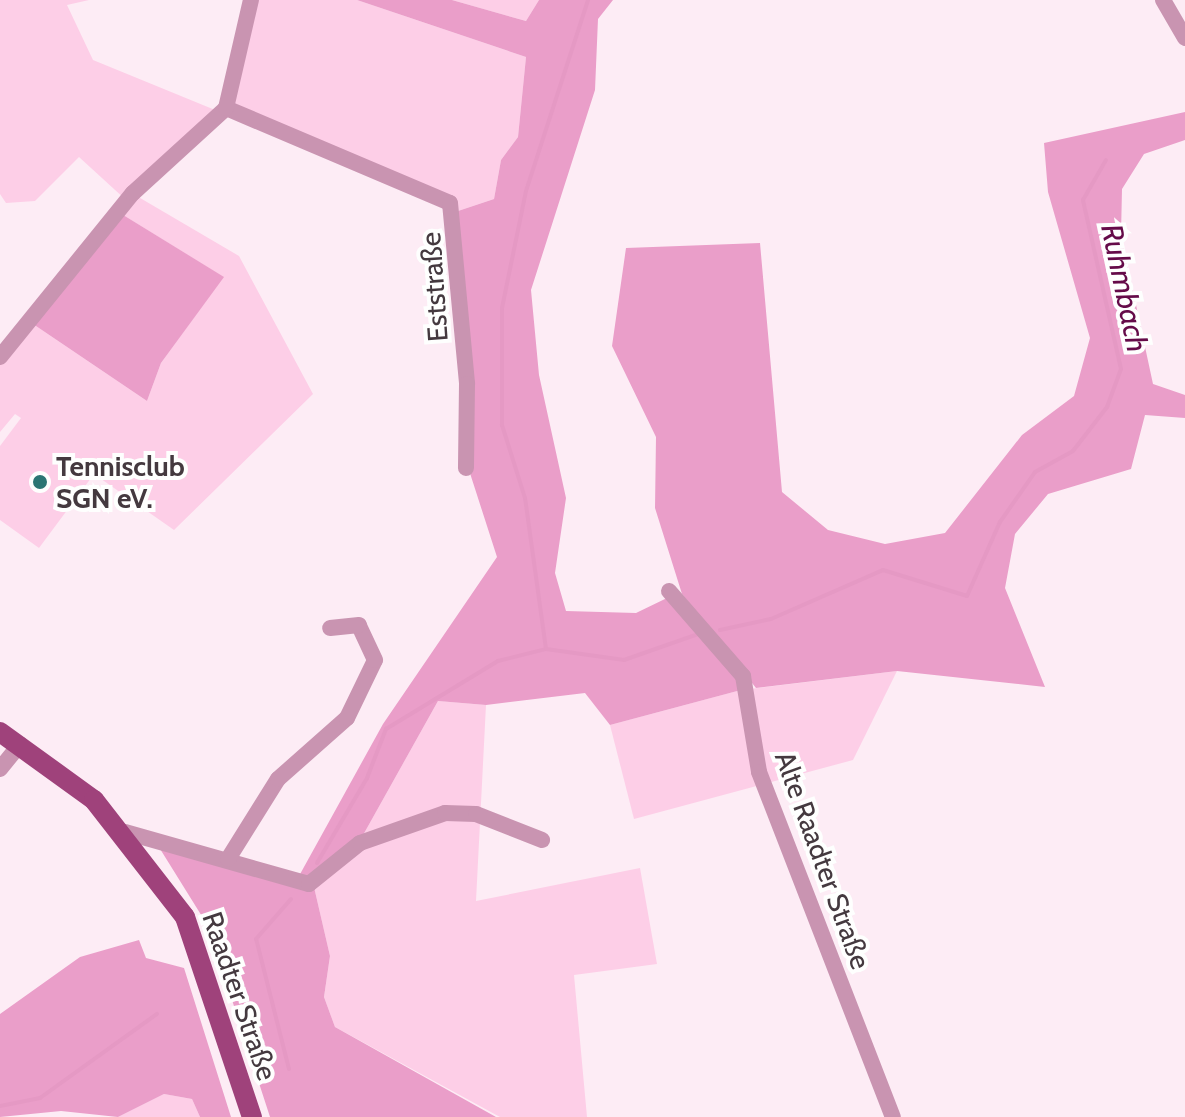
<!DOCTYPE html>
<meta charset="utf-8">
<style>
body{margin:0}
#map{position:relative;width:1185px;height:1117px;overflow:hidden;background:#fdecf5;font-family:Cabin,sans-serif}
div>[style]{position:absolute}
.green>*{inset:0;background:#fdcee7}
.forest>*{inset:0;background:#ea9ec9}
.stream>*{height:4px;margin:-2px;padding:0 2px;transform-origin:2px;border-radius:2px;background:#e599c4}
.minor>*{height:16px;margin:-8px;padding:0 8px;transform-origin:8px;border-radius:8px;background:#c994b1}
.major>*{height:20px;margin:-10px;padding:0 10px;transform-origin:10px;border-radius:10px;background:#9f427b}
.dots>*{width:22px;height:22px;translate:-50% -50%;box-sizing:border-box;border:4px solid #fefffe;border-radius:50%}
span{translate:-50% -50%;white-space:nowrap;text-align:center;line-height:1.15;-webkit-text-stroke:8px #fefffe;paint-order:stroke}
.street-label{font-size:28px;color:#44393f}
.poi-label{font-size:28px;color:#44393f;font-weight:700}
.left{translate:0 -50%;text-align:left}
.water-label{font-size:30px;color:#650b49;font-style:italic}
</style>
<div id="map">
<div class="green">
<i style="clip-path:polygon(0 0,89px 0,67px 5px,93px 60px,220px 112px,126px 200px,79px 157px,35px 201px,6px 203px,0 194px)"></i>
<i style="clip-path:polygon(253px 0,357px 0,526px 57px,518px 137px,501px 160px,494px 199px,455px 212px,229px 106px)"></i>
<i style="clip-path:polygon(452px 0,539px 0,526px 21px)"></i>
<i style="clip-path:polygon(135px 195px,239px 256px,313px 394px,174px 530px,94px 474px,39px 548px,0 520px,0 446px,21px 418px,15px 414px,0 432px,0 364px,33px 324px,147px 401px,161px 363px,223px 277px,120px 213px)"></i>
<i style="clip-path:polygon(897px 671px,853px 760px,634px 819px,610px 725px,741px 690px)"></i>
<i style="clip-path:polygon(438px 701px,486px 705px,476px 901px,640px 868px,657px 964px,574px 975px,587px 1117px,500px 1117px,335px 1027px,324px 997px,330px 956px,314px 887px,362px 837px)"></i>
<i style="clip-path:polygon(164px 1094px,192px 1099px,200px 1117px,118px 1117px)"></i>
</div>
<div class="forest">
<i style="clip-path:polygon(357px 0,452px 0,526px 21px,539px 0,613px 0,598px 19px,595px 90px,531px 290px,539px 375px,566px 498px,555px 573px,566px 611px,636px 613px,667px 598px,730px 664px,741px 690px,610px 725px,585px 693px,486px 705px,438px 701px,362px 837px,317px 880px,299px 876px,383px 724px,497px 557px,468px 467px,455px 212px,494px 199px,501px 160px,518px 137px,526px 57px)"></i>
<i style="clip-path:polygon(1185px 112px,1185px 140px,1144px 154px,1122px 189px,1121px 235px,1153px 384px,1185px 395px,1185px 418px,1145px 415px,1131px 469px,1048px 494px,1015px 534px,1005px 588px,1045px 687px,897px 671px,756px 688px,682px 594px,655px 508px,656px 437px,612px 346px,626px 248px,760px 243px,782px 492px,828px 530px,885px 544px,945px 533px,1022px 435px,1074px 396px,1090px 338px,1048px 192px,1044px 143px)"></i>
<i style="clip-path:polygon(120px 213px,224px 277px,161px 363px,147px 401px,33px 324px)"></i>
<i style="clip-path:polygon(157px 844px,314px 887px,330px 956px,324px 997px,335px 1027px,496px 1117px,270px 1117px,208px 926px)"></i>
<i style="clip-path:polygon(139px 940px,146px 958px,184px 968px,231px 1117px,200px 1117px,192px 1099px,164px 1094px,118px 1117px,61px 1111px,0 1117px,0 1014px,80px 957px)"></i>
</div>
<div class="stream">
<i style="left:720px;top:630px;width:52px;rotate:-12.2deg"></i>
<i style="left:771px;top:619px;width:122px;rotate:-23.6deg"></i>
<i style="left:883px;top:570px;width:88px;rotate:17.2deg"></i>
<i style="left:967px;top:596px;width:81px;rotate:-66deg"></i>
<i style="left:1000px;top:522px;width:61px;rotate:-55deg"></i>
<i style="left:1035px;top:472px;width:43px;rotate:-28.9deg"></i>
<i style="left:1073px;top:451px;width:56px;rotate:-52.3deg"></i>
<i style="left:1107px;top:407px;width:40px;rotate:-69.8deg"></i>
<i style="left:1121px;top:369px;width:173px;rotate:-102.7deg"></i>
<i style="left:1083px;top:200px;width:46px;rotate:-60.1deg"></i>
<i style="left:546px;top:649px;width:152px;rotate:-97.9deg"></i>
<i style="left:525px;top:498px;width:77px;rotate:-107.5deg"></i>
<i style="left:502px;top:425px;width:117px;rotate:-90deg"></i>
<i style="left:502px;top:308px;width:119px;rotate:-78.4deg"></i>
<i style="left:526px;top:191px;width:201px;rotate:-72deg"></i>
<i style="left:317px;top:863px;width:99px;rotate:-59.5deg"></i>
<i style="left:367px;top:778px;width:53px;rotate:-68.8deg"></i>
<i style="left:386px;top:729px;width:131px;rotate:-31.3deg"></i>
<i style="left:498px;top:661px;width:49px;rotate:-14deg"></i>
<i style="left:546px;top:649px;width:79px;rotate:8deg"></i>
<i style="left:624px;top:660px;width:82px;rotate:-19.3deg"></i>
<i style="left:289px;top:1069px;width:134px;rotate:-104.2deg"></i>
<i style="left:256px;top:939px;width:53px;rotate:-48.8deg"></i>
<i style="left:0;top:1106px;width:41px;rotate:-11.3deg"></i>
<i style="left:40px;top:1098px;width:144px;rotate:-35.7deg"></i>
</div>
<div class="minor">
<i style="left:1163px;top:0;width:44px;rotate:59.9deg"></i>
<i style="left:226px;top:108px;width:243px;rotate:23deg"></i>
<i style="left:450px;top:203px;width:182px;rotate:84.6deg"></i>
<i style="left:467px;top:384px;width:84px;rotate:90.7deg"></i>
<i style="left:0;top:357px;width:211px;rotate:-51deg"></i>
<i style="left:133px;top:193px;width:126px;rotate:-42.4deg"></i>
<i style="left:226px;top:108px;width:111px;rotate:-77deg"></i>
<i style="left:669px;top:591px;width:113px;rotate:49deg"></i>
<i style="left:743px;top:676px;width:97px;rotate:80.5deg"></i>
<i style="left:759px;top:772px;width:370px;rotate:68.8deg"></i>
<i style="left:0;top:769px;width:32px;rotate:-51deg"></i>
<i style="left:125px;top:832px;width:191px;rotate:15.8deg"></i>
<i style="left:309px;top:884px;width:65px;rotate:-38.8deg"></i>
<i style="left:360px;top:843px;width:90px;rotate:-19.4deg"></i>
<i style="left:445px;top:813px;width:31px;rotate:2deg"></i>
<i style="left:476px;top:814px;width:71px;rotate:21.5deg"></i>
<i style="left:228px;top:859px;width:94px;rotate:-58deg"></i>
<i style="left:278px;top:779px;width:92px;rotate:-41.5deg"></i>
<i style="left:347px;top:718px;width:64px;rotate:-64.2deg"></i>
<i style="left:375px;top:660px;width:38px;rotate:-115deg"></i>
<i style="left:359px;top:625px;width:29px;rotate:174deg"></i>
</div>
<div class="major">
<i style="left:0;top:732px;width:116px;rotate:35.9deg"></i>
<i style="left:94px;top:800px;width:148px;rotate:52.1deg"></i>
<i style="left:185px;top:917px;width:211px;rotate:71.5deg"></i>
</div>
<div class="dots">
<i style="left:40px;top:482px;background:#2b7573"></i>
</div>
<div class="street-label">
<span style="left:434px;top:287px;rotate:-94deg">Eststraße</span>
<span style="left:823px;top:860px;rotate:70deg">Alte Raadter Straße</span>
<span style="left:240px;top:996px;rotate:71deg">Raadter Straße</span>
</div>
<div class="poi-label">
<span class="left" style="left:56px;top:482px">Tennisclub<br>SGN eV.</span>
</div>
<div class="water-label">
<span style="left:1124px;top:288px;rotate:78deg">Ruhmbach</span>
</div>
</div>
